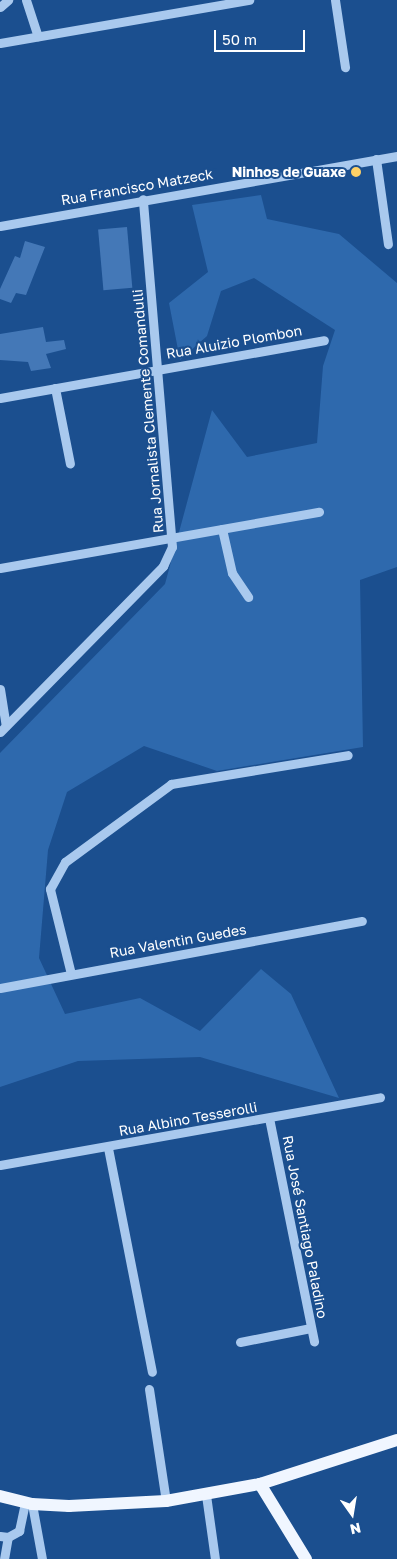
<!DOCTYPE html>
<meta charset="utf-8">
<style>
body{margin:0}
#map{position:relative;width:397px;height:1559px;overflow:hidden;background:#1b4f8f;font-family:"Golos Text",sans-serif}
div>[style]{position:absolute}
.green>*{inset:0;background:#2e69ad}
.building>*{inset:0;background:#4478b7;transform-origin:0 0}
.minor>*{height:9px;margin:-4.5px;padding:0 4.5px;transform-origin:4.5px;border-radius:4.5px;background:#a9c9ee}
.major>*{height:12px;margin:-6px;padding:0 6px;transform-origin:6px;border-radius:6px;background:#f0f6ff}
.dots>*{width:14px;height:14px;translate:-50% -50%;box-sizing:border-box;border:2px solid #1b4f8f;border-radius:50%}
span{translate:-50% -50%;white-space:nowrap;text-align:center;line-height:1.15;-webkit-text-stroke:4px #1b4f8f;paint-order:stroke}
.poi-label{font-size:14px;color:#fff;font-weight:700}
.right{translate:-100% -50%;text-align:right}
.street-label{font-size:14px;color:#fff}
.north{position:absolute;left:327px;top:1489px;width:50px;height:50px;-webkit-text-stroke:4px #1b4f8f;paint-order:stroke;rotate:167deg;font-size:14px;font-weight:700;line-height:20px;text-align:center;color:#fff}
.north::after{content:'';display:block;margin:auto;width:18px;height:22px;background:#fff;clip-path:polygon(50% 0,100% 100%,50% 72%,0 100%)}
.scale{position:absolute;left:214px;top:30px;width:91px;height:22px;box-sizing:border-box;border:2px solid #fff;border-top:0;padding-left:6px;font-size:15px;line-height:18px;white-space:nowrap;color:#fff;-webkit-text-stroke:4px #1b4f8f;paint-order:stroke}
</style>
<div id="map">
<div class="green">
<i style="clip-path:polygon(261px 195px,267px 219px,339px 234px,397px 283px,397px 567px,360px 580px,363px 747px,217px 771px,144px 746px,67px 792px,48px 850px,39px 958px,65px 1014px,140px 998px,200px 1031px,261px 969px,291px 994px,339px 1098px,200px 1057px,78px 1061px,0 1087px,0 753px,165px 584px,212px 410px,247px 457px,317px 443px,323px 366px,335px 330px,254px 278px,221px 291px,207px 336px,180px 360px,169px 303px,208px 272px,192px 205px)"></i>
</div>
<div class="building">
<i style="left:127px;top:227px;width:61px;height:29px;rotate:85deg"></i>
<i style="clip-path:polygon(25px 241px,45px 247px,26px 295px,16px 293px,11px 303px,0 299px,0 289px,15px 256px,20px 258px)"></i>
<i style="clip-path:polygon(43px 327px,46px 342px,64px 340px,66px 349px,46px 354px,51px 368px,31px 371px,28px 362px,0 360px,0 334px)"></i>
</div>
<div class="minor">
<i style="left:26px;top:0;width:38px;rotate:72deg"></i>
<i style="left:335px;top:0;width:68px;rotate:81.5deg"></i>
<i style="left:0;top:7px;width:11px;rotate:-41deg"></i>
<i style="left:0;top:43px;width:253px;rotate:-9.8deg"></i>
<i style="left:376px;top:159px;width:86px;rotate:82deg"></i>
<i style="left:0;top:226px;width:403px;rotate:-10deg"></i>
<i style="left:55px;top:388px;width:77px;rotate:78.8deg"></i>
<i style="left:0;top:398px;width:329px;rotate:-10.1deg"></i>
<i style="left:222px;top:529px;width:45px;rotate:77.2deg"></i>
<i style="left:232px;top:573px;width:29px;rotate:56deg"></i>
<i style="left:0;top:568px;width:324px;rotate:-10deg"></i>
<i style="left:0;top:689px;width:37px;rotate:81deg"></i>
<i style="left:0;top:732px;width:233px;rotate:-45.5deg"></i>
<i style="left:163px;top:566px;width:21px;rotate:-65deg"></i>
<i style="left:172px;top:547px;width:349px;rotate:-94.8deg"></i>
<i style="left:71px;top:974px;width:88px;rotate:-103.9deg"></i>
<i style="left:50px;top:889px;width:31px;rotate:-61deg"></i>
<i style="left:65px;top:862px;width:132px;rotate:-36.3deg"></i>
<i style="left:171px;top:784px;width:179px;rotate:-9.3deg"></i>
<i style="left:0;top:988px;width:368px;rotate:-10.5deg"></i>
<i style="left:269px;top:1118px;width:228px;rotate:78.6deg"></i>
<i style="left:108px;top:1148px;width:228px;rotate:78.9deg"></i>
<i style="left:0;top:1165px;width:386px;rotate:-10.1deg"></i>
<i style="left:240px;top:1342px;width:72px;rotate:-11.2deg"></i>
<i style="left:149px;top:1389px;width:113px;rotate:81.4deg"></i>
<i style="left:206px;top:1495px;width:65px;rotate:82deg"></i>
<i style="left:32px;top:1504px;width:56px;rotate:79.7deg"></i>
<i style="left:0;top:1536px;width:8px;rotate:7deg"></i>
<i style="left:8px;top:1537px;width:13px;rotate:-29deg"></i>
<i style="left:19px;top:1531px;width:30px;rotate:-78deg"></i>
<i style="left:4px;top:1559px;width:22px;rotate:-80deg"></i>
</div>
<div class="major">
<i style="left:260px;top:1484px;width:88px;rotate:58.5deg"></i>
<i style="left:0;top:1496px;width:33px;rotate:14deg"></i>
<i style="left:32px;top:1504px;width:37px;rotate:3deg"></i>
<i style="left:69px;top:1506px;width:97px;rotate:-3deg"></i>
<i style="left:166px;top:1501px;width:96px;rotate:-10.3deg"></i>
<i style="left:260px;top:1484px;width:144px;rotate:-17.8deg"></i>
</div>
<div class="dots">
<i style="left:356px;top:172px;background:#ffd166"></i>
</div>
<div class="poi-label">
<span class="right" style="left:346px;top:172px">Ninhos de Guaxe</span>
</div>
<div class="street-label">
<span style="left:137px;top:187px;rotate:-10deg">Rua Francisco Matzeck</span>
<span style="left:234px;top:342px;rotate:-10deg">Rua Aluizio Plombon</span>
<span style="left:148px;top:411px;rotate:-95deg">Rua Jornalista Clemente Comandulli</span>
<span style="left:178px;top:941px;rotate:-10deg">Rua Valentin Guedes</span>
<span style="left:188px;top:1119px;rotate:-10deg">Rua Albino Tesserolli</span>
<span style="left:305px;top:1227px;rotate:79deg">Rua José Santiago Paladino</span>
</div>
<div class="north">N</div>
<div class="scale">50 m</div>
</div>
